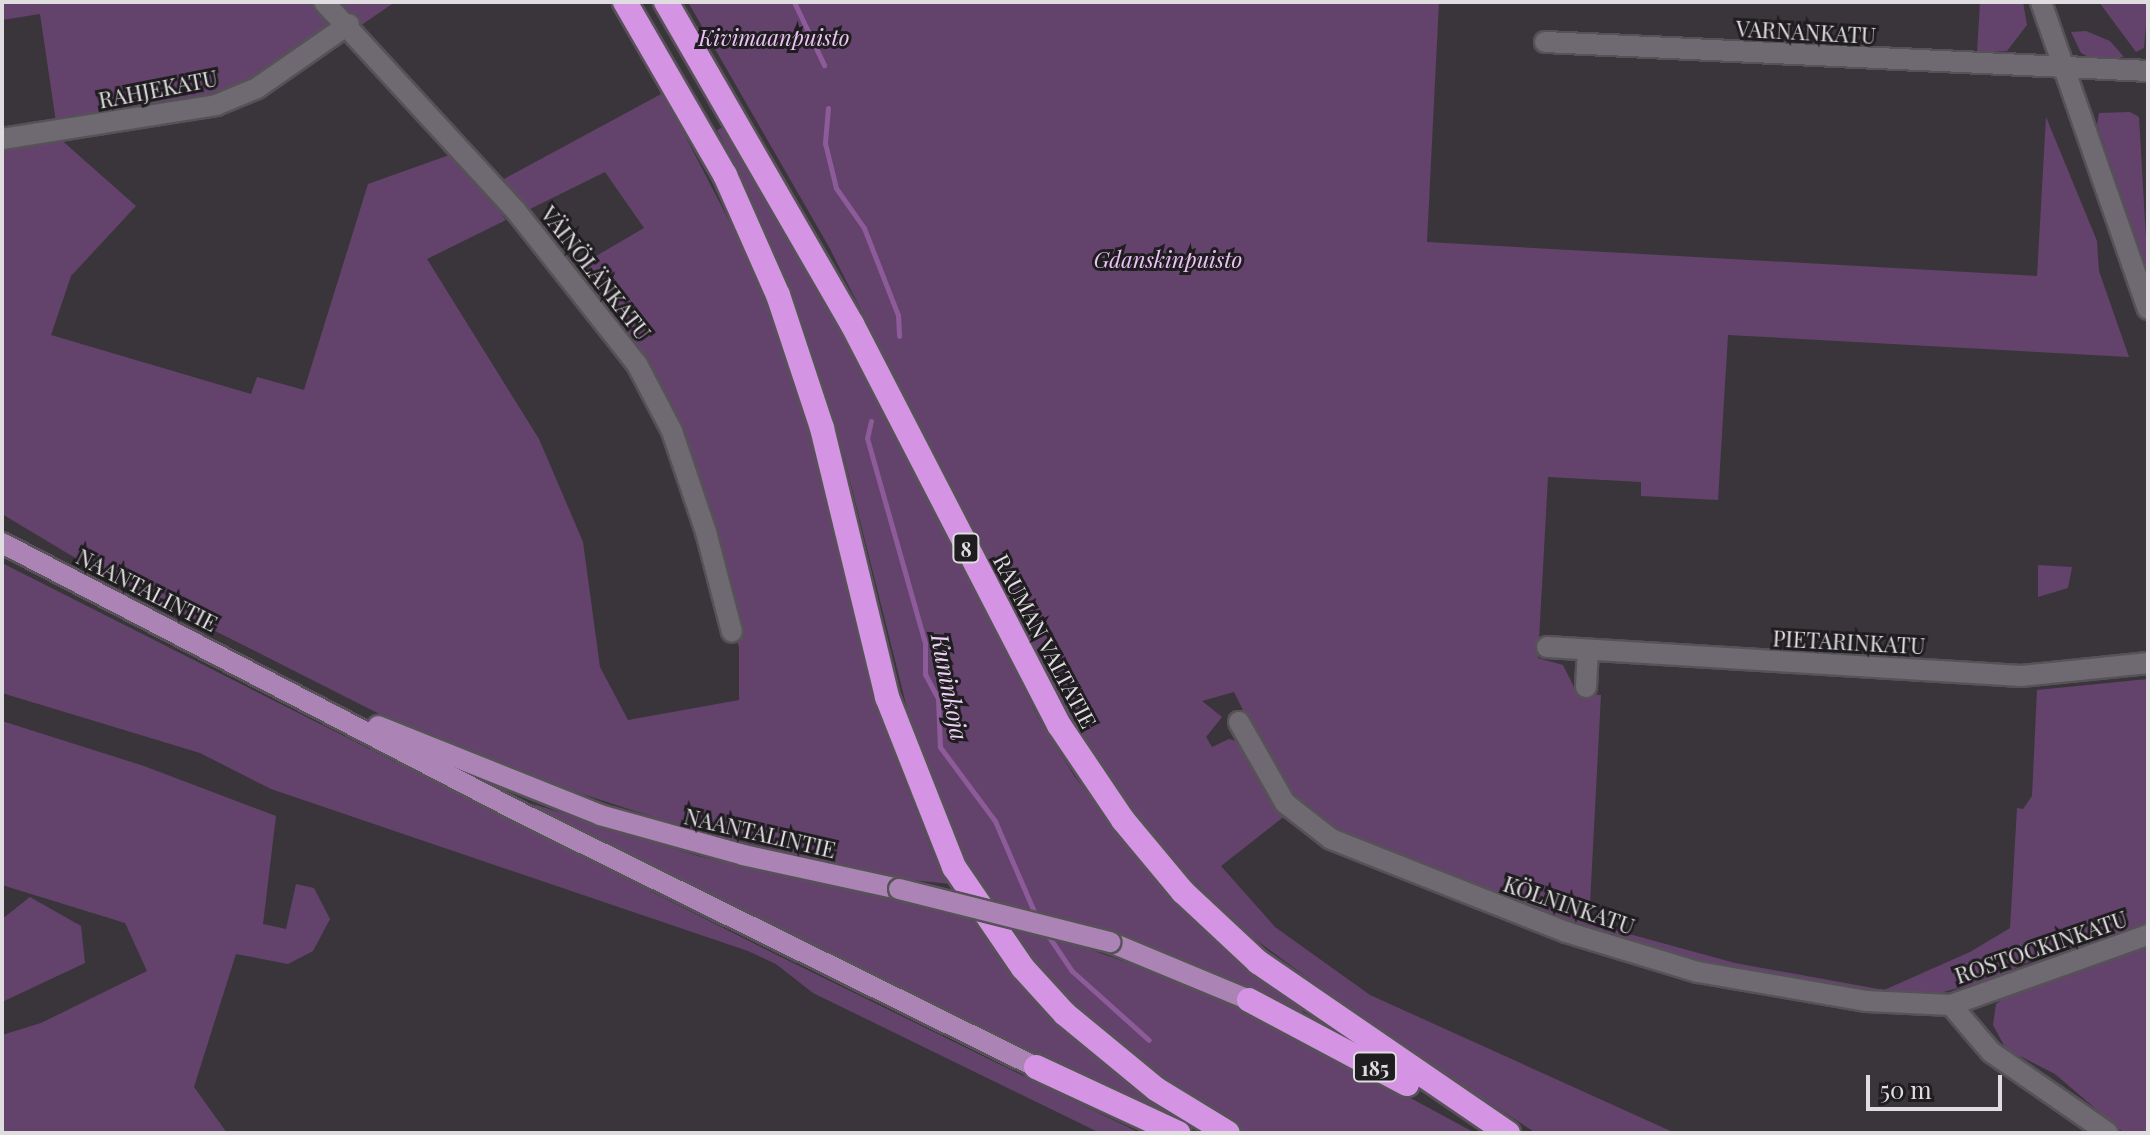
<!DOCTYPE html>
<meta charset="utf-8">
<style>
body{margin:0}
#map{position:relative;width:2150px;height:1135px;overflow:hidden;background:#3a353b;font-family:"Playfair Display",serif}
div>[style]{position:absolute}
.green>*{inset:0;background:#63436b}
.stream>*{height:5px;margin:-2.5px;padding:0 2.5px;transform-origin:2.5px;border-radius:2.5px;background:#8d5b99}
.roads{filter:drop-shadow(2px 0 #565257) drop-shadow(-2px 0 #565257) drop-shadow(0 2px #565257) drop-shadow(0 -2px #565257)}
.minor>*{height:20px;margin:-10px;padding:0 10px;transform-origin:10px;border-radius:10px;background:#6f6971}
.major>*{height:20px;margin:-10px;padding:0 10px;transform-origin:10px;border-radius:10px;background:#ac83b5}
.highway>*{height:24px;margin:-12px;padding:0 12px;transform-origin:12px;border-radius:12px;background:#d494e3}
.bridges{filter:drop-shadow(2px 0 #565257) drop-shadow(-2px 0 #565257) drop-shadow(0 2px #565257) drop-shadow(0 -2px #565257)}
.major-bridge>*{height:20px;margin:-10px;padding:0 10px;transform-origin:10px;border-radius:10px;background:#ac83b5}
span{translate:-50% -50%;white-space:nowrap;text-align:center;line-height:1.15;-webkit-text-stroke:6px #201d20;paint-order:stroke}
.shield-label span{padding:2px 6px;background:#201d20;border:2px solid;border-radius:6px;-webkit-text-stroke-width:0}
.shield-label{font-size:20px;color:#e0dde1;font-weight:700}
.street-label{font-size:22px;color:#e0dde1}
.park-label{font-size:22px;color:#edc3f7;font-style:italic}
.water-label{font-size:24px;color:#edd1f4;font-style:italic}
.frame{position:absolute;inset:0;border:4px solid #e0dde1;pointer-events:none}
.scale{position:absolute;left:1866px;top:1075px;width:136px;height:36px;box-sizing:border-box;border:4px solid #e0dde1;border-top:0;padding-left:10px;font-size:24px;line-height:28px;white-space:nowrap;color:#e0dde1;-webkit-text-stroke:6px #201d20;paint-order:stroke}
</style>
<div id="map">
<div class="green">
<i style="clip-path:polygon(2px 2px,316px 2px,329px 21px,325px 30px,249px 85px,201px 100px,56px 122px,40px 14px,2px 20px)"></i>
<i style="clip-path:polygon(336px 2px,395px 2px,360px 26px)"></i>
<i style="clip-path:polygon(688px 2px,1439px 2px,1427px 242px,2037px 276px,2046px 117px,2097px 241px,2099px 271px,2129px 357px,1728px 335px,1718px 500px,1641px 496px,1641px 482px,1548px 477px,1538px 658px,1563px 665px,1577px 693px,1601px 695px,1589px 923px,1735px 963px,1884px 990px,1970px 952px,2010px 928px,2017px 808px,2023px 809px,2032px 796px,2037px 690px,2148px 679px,2148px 923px,2033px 960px,1987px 981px,1923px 997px,1733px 970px,1611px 938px,1462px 886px,1305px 817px,1268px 761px,1234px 692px,1202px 701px,1222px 717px,1206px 737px,1212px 747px,1229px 739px,1243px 743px,1286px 815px,1221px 866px,1275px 927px,1370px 995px,1675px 1133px,1536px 1133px,1392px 1040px,1252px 937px,1170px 859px,1125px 803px,1059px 700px,829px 247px)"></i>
<i style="clip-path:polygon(1980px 2px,2023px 2px,2027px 25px,2007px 51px,1977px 53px)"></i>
<i style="clip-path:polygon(2099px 2px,2148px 2px,2144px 48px,2136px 52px)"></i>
<i style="clip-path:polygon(2086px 31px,2110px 41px,2124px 57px,2094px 60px,2081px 53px,2071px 32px)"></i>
<i style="clip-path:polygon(663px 93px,750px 261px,787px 349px,896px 759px,934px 856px,951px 884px,901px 879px,687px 828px,527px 776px,417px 733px,255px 651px,107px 577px,2px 514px,2px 145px,58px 137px,136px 206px,71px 276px,51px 335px,251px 394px,257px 377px,304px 390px,368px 184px,455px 153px,506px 220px,427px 259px,539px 439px,583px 542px,600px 667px,628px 720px,739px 700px,739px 647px,678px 427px,628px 332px,579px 266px,644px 228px,605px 172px,528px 210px,502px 180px)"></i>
<i style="clip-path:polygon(2130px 112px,2139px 117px,2148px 273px,2097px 125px,2099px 113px)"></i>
<i style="clip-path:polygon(727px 125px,836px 316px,1039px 719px,1075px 777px,1183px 912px,1303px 1010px,1302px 1015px,1162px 951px,991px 899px,964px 863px,919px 756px,844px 457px,811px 353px,750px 196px,717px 130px)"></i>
<i style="clip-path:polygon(2px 563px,777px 955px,1140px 1133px,1100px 1133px,813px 993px,776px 964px,748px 951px,271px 789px,200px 753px,2px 693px)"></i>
<i style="clip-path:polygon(2038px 565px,2072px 567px,2068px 588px,2038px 597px)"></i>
<i style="clip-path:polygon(2px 721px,144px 766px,276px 816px,263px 924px,286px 929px,296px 884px,314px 888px,330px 919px,313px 951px,288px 964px,236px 954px,194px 1087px,227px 1133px,2px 1133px,2px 1035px,41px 1023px,147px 971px,125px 923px,2px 885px)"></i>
<i style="clip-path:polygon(530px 803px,698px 856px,969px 916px,1015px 974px,1082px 1045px,1196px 1132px,673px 878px)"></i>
<i style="clip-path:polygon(30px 897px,81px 926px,85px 963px,2px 1002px,2px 919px)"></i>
<i style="clip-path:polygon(997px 923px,1059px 938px,1232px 1001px,1475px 1133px,1244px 1133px,1175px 1093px,1086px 1021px)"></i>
<i style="clip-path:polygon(2148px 943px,2148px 1133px,2124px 1133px,2055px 1074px,2006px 1049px,1993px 1025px,1996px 1004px,2013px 992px)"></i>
</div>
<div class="stream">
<i style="left:794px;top:2px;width:70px;rotate:64.5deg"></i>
<i style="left:828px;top:108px;width:35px;rotate:95deg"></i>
<i style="left:825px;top:143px;width:46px;rotate:76.3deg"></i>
<i style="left:836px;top:188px;width:49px;rotate:55deg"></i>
<i style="left:864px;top:228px;width:93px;rotate:68.7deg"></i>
<i style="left:898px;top:315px;width:21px;rotate:87deg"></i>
<i style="left:871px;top:421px;width:17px;rotate:103deg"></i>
<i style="left:867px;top:438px;width:213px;rotate:74.2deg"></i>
<i style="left:925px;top:643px;width:31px;rotate:90deg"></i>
<i style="left:925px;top:674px;width:27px;rotate:62deg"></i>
<i style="left:938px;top:698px;width:49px;rotate:87.7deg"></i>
<i style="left:940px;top:747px;width:92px;rotate:53.4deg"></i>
<i style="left:995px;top:821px;width:103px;rotate:66.7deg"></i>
<i style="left:1045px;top:931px;width:48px;rotate:56deg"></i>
<i style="left:1072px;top:971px;width:103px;rotate:41.9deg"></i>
</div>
<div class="roads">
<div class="minor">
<i style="left:324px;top:2px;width:284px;rotate:47.4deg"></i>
<i style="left:516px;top:211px;width:195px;rotate:51.7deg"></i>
<i style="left:637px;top:364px;width:76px;rotate:62.4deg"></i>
<i style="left:672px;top:431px;width:107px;rotate:71.4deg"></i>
<i style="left:706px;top:532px;width:103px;rotate:75.4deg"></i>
<i style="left:2041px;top:2px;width:325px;rotate:70.8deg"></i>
<i style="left:1545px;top:42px;width:604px;rotate:2.75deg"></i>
<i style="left:2px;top:139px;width:217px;rotate:-9deg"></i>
<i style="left:216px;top:105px;width:44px;rotate:-22.5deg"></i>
<i style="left:257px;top:88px;width:112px;rotate:-34.8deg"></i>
<i style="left:1547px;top:647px;width:475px;rotate:3.5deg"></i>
<i style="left:2021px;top:676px;width:128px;rotate:-5.8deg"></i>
<i style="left:1586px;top:687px;width:37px;rotate:-87deg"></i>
<i style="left:1239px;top:722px;width:93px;rotate:60.4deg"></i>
<i style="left:1285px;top:803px;width:58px;rotate:38deg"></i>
<i style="left:1331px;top:839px;width:253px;rotate:21.6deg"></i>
<i style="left:1566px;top:932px;width:138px;rotate:16.9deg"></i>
<i style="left:1698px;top:972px;width:170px;rotate:9.8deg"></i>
<i style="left:1866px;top:1001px;width:85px;rotate:2.7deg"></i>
<i style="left:1951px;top:1005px;width:209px;rotate:-19.6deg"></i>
<i style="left:1951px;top:1005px;width:62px;rotate:49.6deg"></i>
<i style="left:1991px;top:1052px;width:142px;rotate:34.7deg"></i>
</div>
<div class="major">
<i style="left:2px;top:543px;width:585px;rotate:27.48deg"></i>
<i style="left:521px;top:813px;width:574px;rotate:26.25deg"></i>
<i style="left:378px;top:726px;width:239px;rotate:21.8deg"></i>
<i style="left:600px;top:815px;width:148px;rotate:15.6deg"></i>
<i style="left:743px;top:855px;width:160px;rotate:12.3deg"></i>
<i style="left:1110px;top:942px;width:151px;rotate:22.6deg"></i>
</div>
<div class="highway">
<i style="left:625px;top:2px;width:200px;rotate:60deg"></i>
<i style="left:725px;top:175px;width:131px;rotate:66.2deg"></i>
<i style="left:778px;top:295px;width:140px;rotate:71.7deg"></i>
<i style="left:822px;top:428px;width:277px;rotate:76.4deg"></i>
<i style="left:887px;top:697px;width:183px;rotate:68.5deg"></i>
<i style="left:954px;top:867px;width:122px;rotate:55.7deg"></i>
<i style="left:1023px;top:968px;width:62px;rotate:47.6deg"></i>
<i style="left:1065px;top:1014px;width:118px;rotate:39.5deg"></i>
<i style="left:1156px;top:1089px;width:84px;rotate:31.4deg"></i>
<i style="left:666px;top:2px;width:372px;rotate:60deg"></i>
<i style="left:852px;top:324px;width:451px;rotate:62.7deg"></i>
<i style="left:1059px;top:725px;width:115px;rotate:56deg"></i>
<i style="left:1123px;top:820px;width:94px;rotate:50.2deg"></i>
<i style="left:1183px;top:892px;width:103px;rotate:43deg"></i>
<i style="left:1258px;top:962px;width:303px;rotate:34.4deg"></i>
<i style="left:1249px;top:1000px;width:179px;rotate:28deg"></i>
<i style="left:1036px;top:1067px;width:157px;rotate:24.9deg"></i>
</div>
</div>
<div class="bridges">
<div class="major-bridge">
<i style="left:899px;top:889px;width:218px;rotate:14.1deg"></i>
</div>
</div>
<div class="shield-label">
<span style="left:966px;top:548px">8</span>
<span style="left:1375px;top:1067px">185</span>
</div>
<div class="street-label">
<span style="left:1806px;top:32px;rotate:3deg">VARNANKATU</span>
<span style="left:158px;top:89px;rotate:-11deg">RAHJEKATU</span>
<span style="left:596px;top:273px;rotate:52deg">VÄINÖLÄNKATU</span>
<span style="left:147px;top:590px;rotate:27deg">NAANTALINTIE</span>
<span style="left:1045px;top:641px;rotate:62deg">RAUMAN VALTATIE</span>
<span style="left:1849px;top:642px;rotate:3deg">PIETARINKATU</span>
<span style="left:760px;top:833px;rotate:13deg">NAANTALINTIE</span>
<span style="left:1569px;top:905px;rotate:19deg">KÖLNINKATU</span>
<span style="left:2041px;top:947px;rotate:-19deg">ROSTOCKINKATU</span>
</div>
<div class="park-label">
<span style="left:774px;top:38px">Kivimaanpuisto</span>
<span style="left:1168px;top:260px">Gdanskinpuisto</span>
</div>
<div class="water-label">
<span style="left:950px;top:687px;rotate:79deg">Kuninkoja</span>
</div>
<div class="frame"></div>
<div class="scale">50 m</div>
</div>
